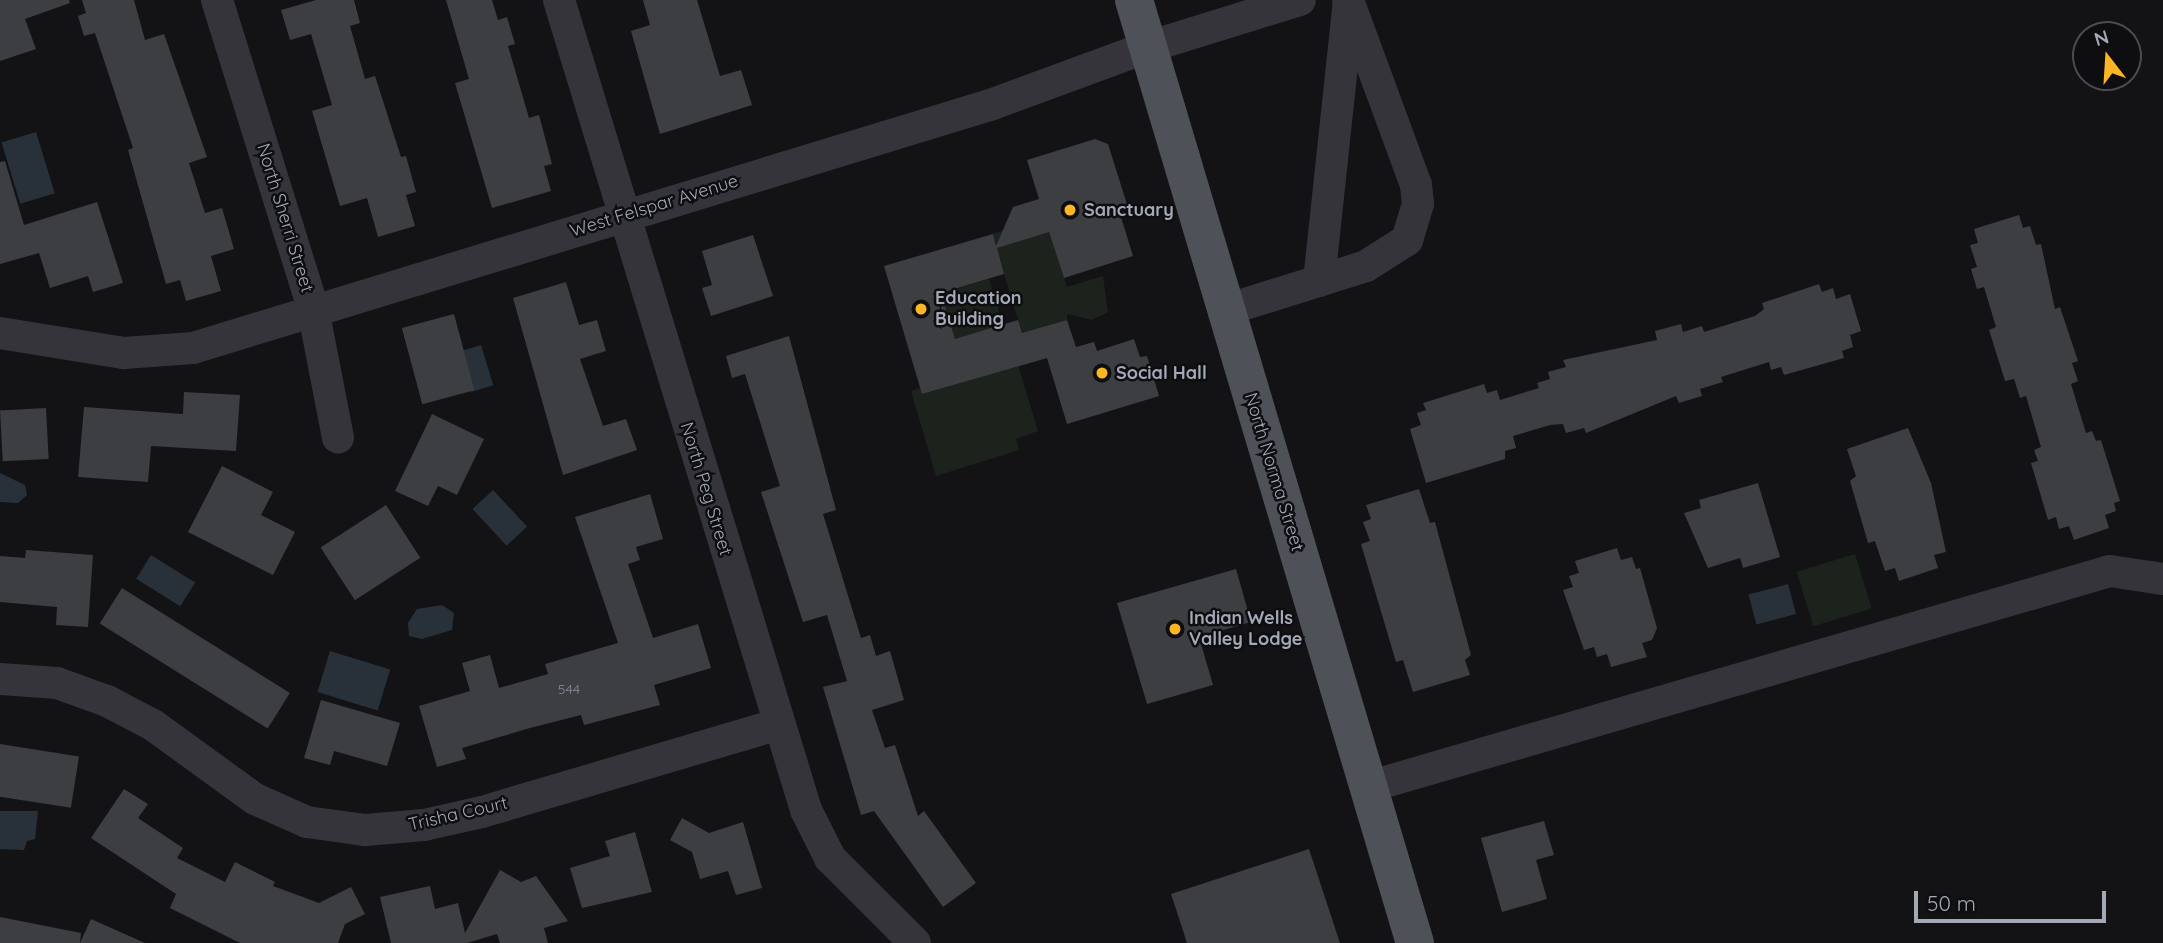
<!DOCTYPE html>
<style>
body{margin:0}
#map{position:relative;width:2163px;height:943px;overflow:hidden;background:#131315;font-family:Quicksand,sans-serif}
div>[style]{position:absolute}
.green>*{inset:0;background:#1b231c;transform-origin:0 0}
.water>*{inset:0;background:#283139;transform-origin:0 0}
.building>*{inset:0;background:#3c3e42;transform-origin:0 0}
.minor>*{height:32px;margin:-16px;padding:0 16px;transform-origin:16px;border-radius:16px;background:#34343a}
.major>*{height:38px;margin:-19px;padding:0 19px;transform-origin:19px;border-radius:19px;background:#4f5159}
.dots>*{width:19px;height:19px;translate:-50% -50%;box-sizing:border-box;border:4px solid #0e0e10;border-radius:50%}
span{translate:-50% -50%;white-space:nowrap;text-align:center;line-height:1.15;-webkit-text-stroke:5px #0e0e10;paint-order:stroke}
.number-label{font-size:14px;color:#898e99}
.number-label span{-webkit-text-stroke-width:0}
.street-label{font-size:18px;color:#a3a9b6}
.poi-label{font-size:18px;color:#a3a9b6;font-weight:700}
.left{translate:0 -50%;text-align:left}
.north{position:absolute;left:2072px;top:21px;width:70px;height:70px;box-sizing:border-box;background:#0e0e10;border:2px solid #4a4c52;border-radius:50%;rotate:343deg;font-size:19px;font-weight:700;line-height:28px;text-align:center;color:#a3a9b6}
.north::after{content:'';display:block;margin:auto;width:24px;height:32px;background:#fcb624;clip-path:polygon(50% 0,100% 100%,50% 72%,0 100%)}
.scale{position:absolute;left:1914px;top:891px;width:192px;height:32px;box-sizing:border-box;border:4px solid #a3a9b6;border-top:0;padding-left:9px;font-size:21px;line-height:24px;white-space:nowrap;color:#a3a9b6;-webkit-text-stroke:5px #0e0e10;paint-order:stroke}
</style>
<div id="map">
<div class="green">
<i style="clip-path:polygon(1011px 228px,1049px 232px,1067px 287px,1103px 276px,1108px 312px,1092px 320px,1067px 314px,1067px 320px,1022px 333px,992px 234px)"></i>
<i style="left:989px;top:279px;width:48px;height:50px;rotate:73deg"></i>
<i style="clip-path:polygon(1018px 365px,1038px 431px,1016px 439px,1019px 450px,936px 476px,911px 391px,920px 388px,923px 394px)"></i>
<i style="left:1855px;top:554px;width:57px;height:61px;rotate:73deg"></i>
</div>
<div class="water">
<i style="left:36px;top:132px;width:64px;height:36px;rotate:73deg"></i>
<i style="left:481px;top:345px;width:42px;height:23px;rotate:73deg"></i>
<i style="clip-path:polygon(0 473px,25px 485px,27px 495px,18px 503px,0 502px)"></i>
<i style="left:493px;top:490px;width:50px;height:28px;rotate:47deg"></i>
<i style="left:151px;top:555px;width:52px;height:28px;rotate:32deg"></i>
<i style="left:1788px;top:584px;width:31px;height:41px;rotate:75deg"></i>
<i style="clip-path:polygon(442px 605px,454px 613px,452px 630px,422px 639px,409px 636px,408px 623px,417px 609px)"></i>
<i style="left:330px;top:651px;width:63px;height:43px;rotate:17deg"></i>
<i style="clip-path:polygon(0 811px,38px 811px,35px 839px,27px 841px,24px 850px,0 849px)"></i>
</div>
<div class="building">
<i style="clip-path:polygon(0 0,69px 0,70px 3px,25px 19px,36px 49px,0 61px)"></i>
<i style="clip-path:polygon(82px 0,134px 0,145px 40px,164px 34px,207px 157px,189px 163px,205px 213px,222px 208px,234px 249px,211px 256px,221px 291px,186px 301px,180px 280px,166px 284px,128px 150px,133px 148px,95px 33px,84px 36px,78px 16px,86px 13px)"></i>
<i style="clip-path:polygon(316px 0,354px 0,360px 23px,350px 26px,365px 79px,375px 76px,401px 157px,406px 156px,416px 192px,406px 195px,415px 226px,378px 237px,367px 198px,340px 206px,312px 111px,332px 105px,311px 34px,290px 40px,281px 10px)"></i>
<i style="clip-path:polygon(446px 0,492px 0,498px 20px,507px 17px,515px 44px,508px 46px,529px 118px,539px 115px,552px 164px,544px 166px,551px 191px,492px 208px,455px 83px,469px 79px)"></i>
<i style="clip-path:polygon(643px 0,697px 0,720px 76px,741px 70px,752px 105px,660px 134px,631px 31px,650px 25px)"></i>
<i style="clip-path:polygon(1095px 139px,1108px 144px,1130px 214px,1121px 217px,1133px 256px,1064px 278px,1049px 232px,997px 248px,1004px 274px,941px 293px,955px 339px,1018px 320px,1022px 333px,1067px 320px,1076px 347px,1094px 342px,1097px 351px,1134px 339px,1140px 357px,1147px 356px,1159px 396px,1067px 424px,1047px 358px,922px 394px,884px 266px,993px 234px,996px 246px,1013px 207px,1039px 199px,1027px 160px)"></i>
<i style="clip-path:polygon(5px 161px,24px 225px,97px 202px,123px 283px,93px 292px,88px 276px,50px 288px,39px 253px,0 264px,0 162px)"></i>
<i style="clip-path:polygon(2019px 215px,2023px 228px,2030px 226px,2036px 245px,2041px 244px,2055px 309px,2060px 307px,2078px 361px,2072px 363px,2078px 381px,2071px 384px,2086px 433px,2092px 431px,2096px 441px,2101px 440px,2120px 501px,2114px 503px,2116px 511px,2105px 515px,2109px 528px,2074px 540px,2069px 526px,2059px 529px,2056px 517px,2048px 520px,2031px 463px,2038px 461px,2034px 450px,2041px 447px,2026px 396px,2020px 398px,2014px 379px,2005px 381px,1989px 330px,1996px 327px,1984px 287px,1977px 289px,1971px 269px,1977px 267px,1970px 245px,1978px 243px,1974px 229px)"></i>
<i style="clip-path:polygon(753px 235px,773px 296px,711px 316px,702px 288px,712px 285px,702px 251px)"></i>
<i style="clip-path:polygon(566px 282px,579px 325px,597px 320px,606px 351px,580px 359px,603px 426px,626px 419px,637px 450px,563px 475px,513px 298px)"></i>
<i style="clip-path:polygon(1819px 284px,1822px 292px,1833px 288px,1836px 299px,1850px 294px,1861px 331px,1850px 335px,1853px 347px,1842px 351px,1844px 358px,1784px 375px,1781px 367px,1771px 370px,1769px 362px,1721px 377px,1723px 382px,1700px 389px,1702px 396px,1679px 403px,1676px 396px,1586px 433px,1584px 428px,1566px 433px,1563px 424px,1550px 425px,1513px 436px,1516px 448px,1505px 451px,1505px 459px,1426px 483px,1410px 429px,1421px 425px,1417px 413px,1426px 410px,1423px 403px,1484px 384px,1487px 393px,1497px 390px,1500px 400px,1539px 388px,1537px 383px,1550px 379px,1548px 372px,1566px 367px,1563px 360px,1657px 340px,1655px 331px,1681px 324px,1683px 332px,1702px 326px,1704px 332px,1755px 316px,1764px 309px,1762px 303px)"></i>
<i style="left:454px;top:314px;width:79px;height:54px;rotate:75deg"></i>
<i style="clip-path:polygon(789px 336px,836px 510px,823px 514px,861px 638px,870px 635px,876px 656px,890px 651px,904px 700px,872px 710px,885px 748px,895px 745px,918px 816px,924px 811px,976px 883px,943px 907px,874px 811px,861px 815px,823px 687px,847px 681px,827px 615px,803px 622px,761px 492px,780px 486px,745px 374px,732px 378px,726px 356px)"></i>
<i style="clip-path:polygon(184px 392px,240px 395px,236px 451px,151px 446px,148px 482px,78px 477px,84px 407px,183px 414px)"></i>
<i style="left:46px;top:408px;width:51px;height:46px;rotate:87deg"></i>
<i style="clip-path:polygon(432px 414px,484px 439px,457px 495px,438px 486px,428px 506px,395px 491px)"></i>
<i style="clip-path:polygon(1908px 428px,1931px 483px,1946px 552px,1934px 555px,1938px 568px,1899px 581px,1895px 568px,1885px 571px,1875px 541px,1868px 543px,1850px 481px,1856px 476px,1847px 449px)"></i>
<i style="clip-path:polygon(222px 466px,273px 492px,261px 515px,295px 532px,273px 575px,188px 532px)"></i>
<i style="clip-path:polygon(1758px 483px,1780px 557px,1743px 568px,1740px 558px,1708px 568px,1684px 513px,1701px 508px,1699px 500px)"></i>
<i style="clip-path:polygon(1419px 489px,1430px 523px,1435px 522px,1471px 655px,1465px 660px,1470px 675px,1413px 692px,1403px 660px,1396px 662px,1361px 544px,1370px 541px,1363px 522px,1371px 519px,1366px 505px)"></i>
<i style="clip-path:polygon(650px 494px,663px 539px,636px 547px,640px 560px,628px 564px,653px 638px,698px 624px,711px 668px,654px 685px,660px 705px,584px 725px,581px 715px,530px 728px,462px 748px,466px 759px,437px 767px,419px 706px,470px 691px,462px 663px,490px 655px,499px 688px,548px 674px,545px 664px,618px 643px,575px 517px)"></i>
<i style="left:386px;top:505px;width:63px;height:78px;rotate:57deg"></i>
<i style="clip-path:polygon(1617px 548px,1621px 560px,1632px 557px,1636px 569px,1640px 568px,1657px 628px,1652px 640px,1642px 643px,1647px 657px,1611px 667px,1607px 654px,1597px 657px,1594px 647px,1584px 650px,1563px 590px,1573px 587px,1569px 576px,1579px 573px,1575px 561px)"></i>
<i style="clip-path:polygon(26px 550px,93px 555px,88px 627px,56px 625px,57px 607px,0 602px,0 556px,25px 558px)"></i>
<i style="clip-path:polygon(1236px 569px,1251px 622px,1199px 637px,1213px 685px,1147px 704px,1117px 603px)"></i>
<i style="left:122px;top:588px;width:198px;height:42px;rotate:32deg"></i>
<i style="clip-path:polygon(321px 700px,400px 723px,387px 766px,334px 751px,330px 765px,304px 758px)"></i>
<i style="left:0;top:744px;width:80px;height:52px;rotate:9deg"></i>
<i style="clip-path:polygon(124px 789px,148px 804px,138px 818px,183px 848px,177px 858px,225px 882px,235px 862px,275px 882px,273px 886px,319px 903px,351px 887px,365px 914px,345px 924px,338px 943px,240px 943px,170px 908px,176px 894px,91px 838px)"></i>
<i style="clip-path:polygon(682px 818px,709px 833px,743px 822px,762px 888px,736px 895px,728px 871px,700px 879px,692px 852px,670px 840px)"></i>
<i style="clip-path:polygon(1544px 821px,1554px 855px,1536px 860px,1547px 899px,1502px 912px,1481px 838px)"></i>
<i style="clip-path:polygon(635px 832px,652px 892px,582px 908px,570px 868px,610px 856px,605px 841px)"></i>
<i style="clip-path:polygon(1309px 849px,1340px 943px,1187px 943px,1171px 894px)"></i>
<i style="clip-path:polygon(500px 870px,521px 882px,536px 876px,568px 921px,544px 928px,548px 943px,500px 943px,497px 934px,467px 943px,391px 943px,380px 897px,430px 886px,435px 909px,458px 903px,465px 933px)"></i>
<i style="clip-path:polygon(0 917px,81px 933px,80px 943px,0 943px)"></i>
<i style="clip-path:polygon(91px 919px,145px 943px,80px 943px)"></i>
</div>
<div class="minor">
<i style="left:217px;top:0;width:324px;rotate:72.7deg"></i>
<i style="left:313px;top:309px;width:131px;rotate:79deg"></i>
<i style="left:559px;top:0;width:847px;rotate:73.04deg"></i>
<i style="left:806px;top:810px;width:54px;rotate:63.4deg"></i>
<i style="left:830px;top:858px;width:120px;rotate:45deg"></i>
<i style="left:1319px;top:281px;width:275px;rotate:-83.9deg"></i>
<i style="left:1226px;top:310px;width:147px;rotate:-17.4deg"></i>
<i style="left:1366px;top:266px;width:49px;rotate:-32.4deg"></i>
<i style="left:1407px;top:240px;width:38px;rotate:-73deg"></i>
<i style="left:1418px;top:204px;width:19px;rotate:-96deg"></i>
<i style="left:1416px;top:185px;width:197px;rotate:-110.2deg"></i>
<i style="left:0;top:333px;width:126px;rotate:9.2deg"></i>
<i style="left:124px;top:353px;width:69px;rotate:-4.1deg"></i>
<i style="left:193px;top:348px;width:833px;rotate:-16.96deg"></i>
<i style="left:990px;top:105px;width:168px;rotate:-20.2deg"></i>
<i style="left:1148px;top:47px;width:159px;rotate:-17.2deg"></i>
<i style="left:0;top:679px;width:57px;rotate:4deg"></i>
<i style="left:57px;top:683px;width:53px;rotate:19.8deg"></i>
<i style="left:107px;top:701px;width:52px;rotate:27.6deg"></i>
<i style="left:153px;top:725px;width:126px;rotate:36deg"></i>
<i style="left:255px;top:799px;width:57px;rotate:23.9deg"></i>
<i style="left:307px;top:822px;width:59px;rotate:7.9deg"></i>
<i style="left:365px;top:830px;width:59px;rotate:-4.8deg"></i>
<i style="left:424px;top:825px;width:59px;rotate:-12.6deg"></i>
<i style="left:482px;top:812px;width:307px;rotate:-16.5deg"></i>
<i style="left:1368px;top:787px;width:773px;rotate:-16.23deg"></i>
<i style="left:2110px;top:571px;width:54px;rotate:8.6deg"></i>
</div>
<div class="major">
<i style="left:1134px;top:0;width:984px;rotate:73.41deg"></i>
</div>
<div class="dots">
<i style="left:1070px;top:210px;background:#fcb624"></i>
<i style="left:921px;top:309px;background:#fcb624"></i>
<i style="left:1102px;top:373px;background:#fcb624"></i>
<i style="left:1175px;top:629px;background:#fcb624"></i>
</div>
<div class="number-label">
<span style="left:569px;top:689px">544</span>
</div>
<div class="street-label">
<span style="left:654px;top:206px;rotate:-17deg">West Felspar Avenue</span>
<span style="left:285px;top:218px;rotate:73deg">North Sherri Street</span>
<span style="left:1274px;top:472px;rotate:73deg">North Norma Street</span>
<span style="left:706px;top:489px;rotate:73deg">North Peg Street</span>
<span style="left:458px;top:814px;rotate:-13deg">Trisha Court</span>
</div>
<div class="poi-label">
<span class="left" style="left:1084px;top:210px">Sanctuary</span>
<span class="left" style="left:935px;top:309px">Education<br>Building</span>
<span class="left" style="left:1116px;top:373px">Social Hall</span>
<span class="left" style="left:1189px;top:629px">Indian Wells<br>Valley Lodge</span>
</div>
<div class="north">N</div>
<div class="scale">50 m</div>
</div>
